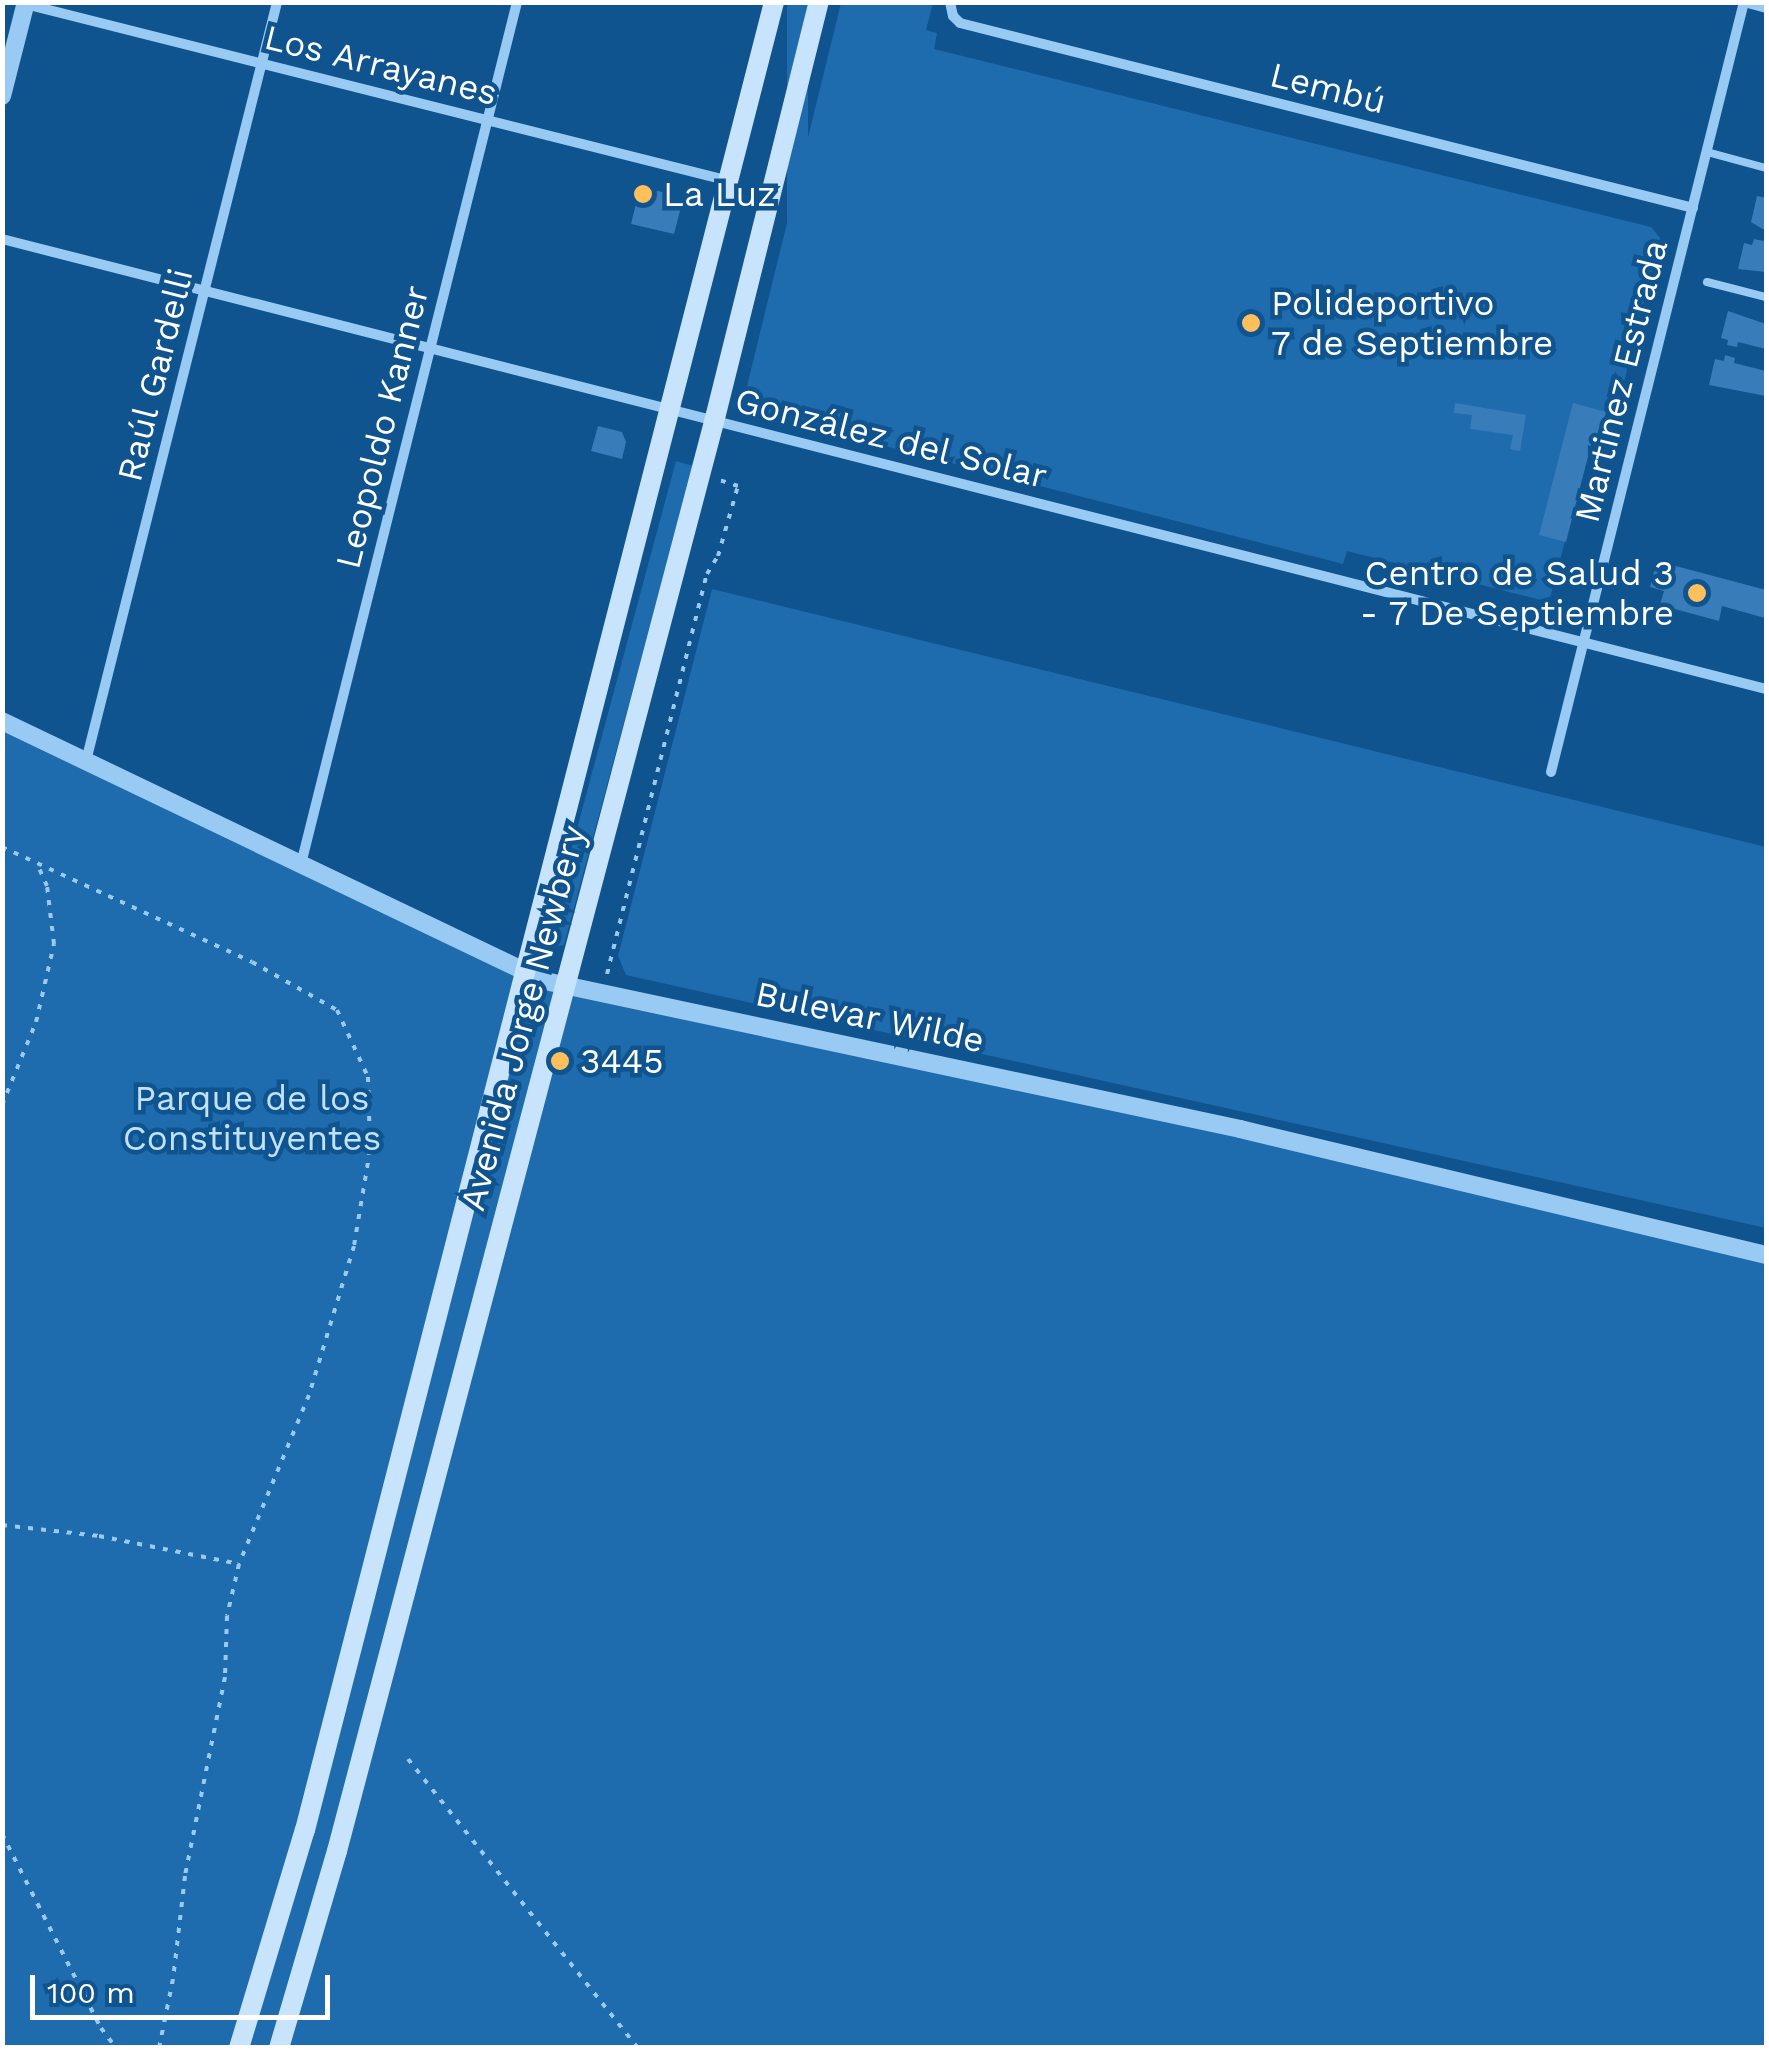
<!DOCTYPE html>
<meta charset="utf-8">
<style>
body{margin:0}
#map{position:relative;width:1769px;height:2050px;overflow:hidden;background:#0f538f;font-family:"Work Sans",sans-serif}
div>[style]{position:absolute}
.green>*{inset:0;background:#1e6cad;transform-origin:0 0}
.building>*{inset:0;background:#387db9}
.path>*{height:4px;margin-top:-2px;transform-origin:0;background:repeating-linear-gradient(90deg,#99caf3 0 5px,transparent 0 13px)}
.service>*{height:8px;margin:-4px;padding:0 4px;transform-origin:4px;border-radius:4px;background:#99caf3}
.minor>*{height:10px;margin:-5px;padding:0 5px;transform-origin:5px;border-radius:5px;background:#99caf3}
.tertiary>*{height:18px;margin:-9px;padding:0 9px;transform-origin:9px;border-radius:9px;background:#99caf3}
.secondary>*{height:20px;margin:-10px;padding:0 10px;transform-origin:10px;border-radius:10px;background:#c8e4fd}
.dots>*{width:28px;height:28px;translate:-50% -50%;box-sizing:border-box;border:5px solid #0f538f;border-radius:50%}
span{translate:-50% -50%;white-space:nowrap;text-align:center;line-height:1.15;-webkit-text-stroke:9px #0f538f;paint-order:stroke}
.street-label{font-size:35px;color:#fff}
.poi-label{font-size:35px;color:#fff}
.left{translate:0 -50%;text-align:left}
.right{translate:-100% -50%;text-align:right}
.park-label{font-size:35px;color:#c0e2fe}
.frame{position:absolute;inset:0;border:5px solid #fff;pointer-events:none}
.scale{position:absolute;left:30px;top:1975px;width:300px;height:45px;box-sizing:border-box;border:5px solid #fff;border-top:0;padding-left:12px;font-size:30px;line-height:35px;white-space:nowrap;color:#fff;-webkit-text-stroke:8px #0f538f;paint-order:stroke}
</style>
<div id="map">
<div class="green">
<i style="left:787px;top:3px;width:21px;height:388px"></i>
<i style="clip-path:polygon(841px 3px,933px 3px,926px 30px,937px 33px,934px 49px,1651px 227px,1660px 238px,1616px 414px,1606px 412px,1598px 443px,1591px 442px,1549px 602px,1347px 551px,1343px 564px,757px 413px,746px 390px)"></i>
<i style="clip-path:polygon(676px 461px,693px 466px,564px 945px,549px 948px,547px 940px)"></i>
<i style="clip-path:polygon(712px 589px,1766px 847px,1766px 1228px,626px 975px,618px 956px)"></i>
<i style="clip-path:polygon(2px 721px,525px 973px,1766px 1255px,1766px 2047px,3px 2047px)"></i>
</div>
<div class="building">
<i style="clip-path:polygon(640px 187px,671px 194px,680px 211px,674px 234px,631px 224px)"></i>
<i style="clip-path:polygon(1757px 196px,1766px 198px,1766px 231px,1751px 222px)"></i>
<i style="clip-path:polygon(1754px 239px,1764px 241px,1766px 272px,1738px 269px,1744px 243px,1752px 245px)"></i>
<i style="clip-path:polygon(1728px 311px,1766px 324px,1766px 349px,1738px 342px,1737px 347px,1727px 345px,1728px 340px,1721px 338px)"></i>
<i style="clip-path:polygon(1725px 355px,1735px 358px,1734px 363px,1766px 371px,1766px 396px,1709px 385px,1715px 359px,1724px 361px)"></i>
<i style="clip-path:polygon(1455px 403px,1526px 415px,1520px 451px,1510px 449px,1513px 435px,1470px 429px,1472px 415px,1454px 413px)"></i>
<i style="clip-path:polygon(1573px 403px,1606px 412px,1598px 443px,1592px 441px,1566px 542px,1539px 535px)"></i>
<i style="clip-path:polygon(598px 426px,622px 432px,626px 442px,622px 459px,591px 451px)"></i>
<i style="clip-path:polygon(1657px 561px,1766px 590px,1765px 618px,1722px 606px,1719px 621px,1660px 605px,1664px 591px,1650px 587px)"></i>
</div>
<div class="path">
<i style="left:2px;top:847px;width:275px;rotate:24.7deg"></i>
<i style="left:252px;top:962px;width:98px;rotate:29.5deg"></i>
<i style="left:337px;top:1010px;width:74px;rotate:65.2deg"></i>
<i style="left:368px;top:1077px;width:73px;rotate:88.4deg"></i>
<i style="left:370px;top:1150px;width:97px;rotate:99.5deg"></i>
<i style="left:354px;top:1246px;width:156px;rotate:106.8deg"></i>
<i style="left:309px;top:1395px;width:183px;rotate:112.5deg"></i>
<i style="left:239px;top:1564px;width:53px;rotate:103deg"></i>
<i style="left:227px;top:1616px;width:61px;rotate:91.9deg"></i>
<i style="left:225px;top:1677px;width:203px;rotate:101.4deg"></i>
<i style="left:185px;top:1876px;width:104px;rotate:96.6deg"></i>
<i style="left:173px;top:1979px;width:70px;rotate:101.5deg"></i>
<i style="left:607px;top:974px;width:412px;rotate:-76deg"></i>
<i style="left:707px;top:574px;width:21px;rotate:-59deg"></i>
<i style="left:718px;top:556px;width:73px;rotate:-74.1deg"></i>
<i style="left:738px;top:486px;width:20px;rotate:-162deg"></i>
<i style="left:2px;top:1105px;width:90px;rotate:-67.7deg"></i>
<i style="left:36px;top:1022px;width:80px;rotate:-77deg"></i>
<i style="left:54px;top:944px;width:58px;rotate:-96.9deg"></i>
<i style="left:47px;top:886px;width:22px;rotate:-114deg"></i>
<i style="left:2px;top:1525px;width:98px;rotate:6.5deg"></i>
<i style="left:99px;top:1536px;width:143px;rotate:11.3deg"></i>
<i style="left:408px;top:1759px;width:369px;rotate:51.5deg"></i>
<i style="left:2px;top:1834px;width:218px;rotate:63deg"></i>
<i style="left:101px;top:2028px;width:25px;rotate:53deg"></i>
</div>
<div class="service">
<i style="left:1707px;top:152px;width:61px;rotate:15.2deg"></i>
<i style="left:1707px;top:282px;width:61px;rotate:14.3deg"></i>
</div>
<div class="minor">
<i style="left:950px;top:2px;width:14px;rotate:78deg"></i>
<i style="left:953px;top:16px;width:10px;rotate:45deg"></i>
<i style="left:960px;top:23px;width:756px;rotate:14.16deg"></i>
<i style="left:1744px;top:2px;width:23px;rotate:15deg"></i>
<i style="left:21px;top:3px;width:730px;rotate:14.11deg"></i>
<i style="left:2px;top:239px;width:1820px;rotate:14.31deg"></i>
<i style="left:86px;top:761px;width:783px;rotate:-75.87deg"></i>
<i style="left:1551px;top:772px;width:794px;rotate:-75.93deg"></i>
<i style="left:301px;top:864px;width:889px;rotate:-75.93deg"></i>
</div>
<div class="tertiary">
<i style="left:2px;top:96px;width:97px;rotate:-75.7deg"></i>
<i style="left:2px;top:721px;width:602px;rotate:25.59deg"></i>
<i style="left:545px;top:981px;width:711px;rotate:12.02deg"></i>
<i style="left:1240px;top:1129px;width:541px;rotate:13.47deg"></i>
</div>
<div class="secondary">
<i style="left:239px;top:2048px;width:228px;rotate:-73.2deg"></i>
<i style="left:305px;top:1830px;width:1887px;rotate:-75.61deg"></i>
<i style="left:279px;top:2048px;width:205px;rotate:-73.6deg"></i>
<i style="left:337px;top:1851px;width:1478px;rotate:-75.22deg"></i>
<i style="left:714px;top:422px;width:433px;rotate:-76deg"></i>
</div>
<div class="dots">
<i style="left:643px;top:194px;background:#ffc05b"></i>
<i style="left:1251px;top:323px;background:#ffc05b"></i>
<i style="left:1697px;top:593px;background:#ffc05b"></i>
<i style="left:560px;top:1061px;background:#ffc05b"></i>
</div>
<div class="street-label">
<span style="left:381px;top:65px;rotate:14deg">Los Arrayanes</span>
<span style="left:1328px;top:88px;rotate:14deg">Lembú</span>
<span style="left:155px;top:375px;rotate:-76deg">Raúl Gardelli</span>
<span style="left:1621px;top:381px;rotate:-76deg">Martinez Estrada</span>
<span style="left:382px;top:427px;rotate:-76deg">Leopoldo Kanner</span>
<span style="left:891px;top:438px;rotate:14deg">González del Solar</span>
<span style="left:870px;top:1017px;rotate:12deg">Bulevar Wilde</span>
<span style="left:523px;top:1018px;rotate:-75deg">Avenida Jorge Newbery</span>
</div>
<div class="poi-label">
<span class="left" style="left:663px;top:194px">La Luz</span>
<span class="left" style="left:1271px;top:323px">Polideportivo<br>7 de Septiembre</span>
<span class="right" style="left:1674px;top:593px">Centro de Salud 3<br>- 7 De Septiembre</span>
<span class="left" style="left:580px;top:1061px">3445</span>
</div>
<div class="park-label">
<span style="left:252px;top:1118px">Parque de los<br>Constituyentes</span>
</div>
<div class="frame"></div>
<div class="scale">100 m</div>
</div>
